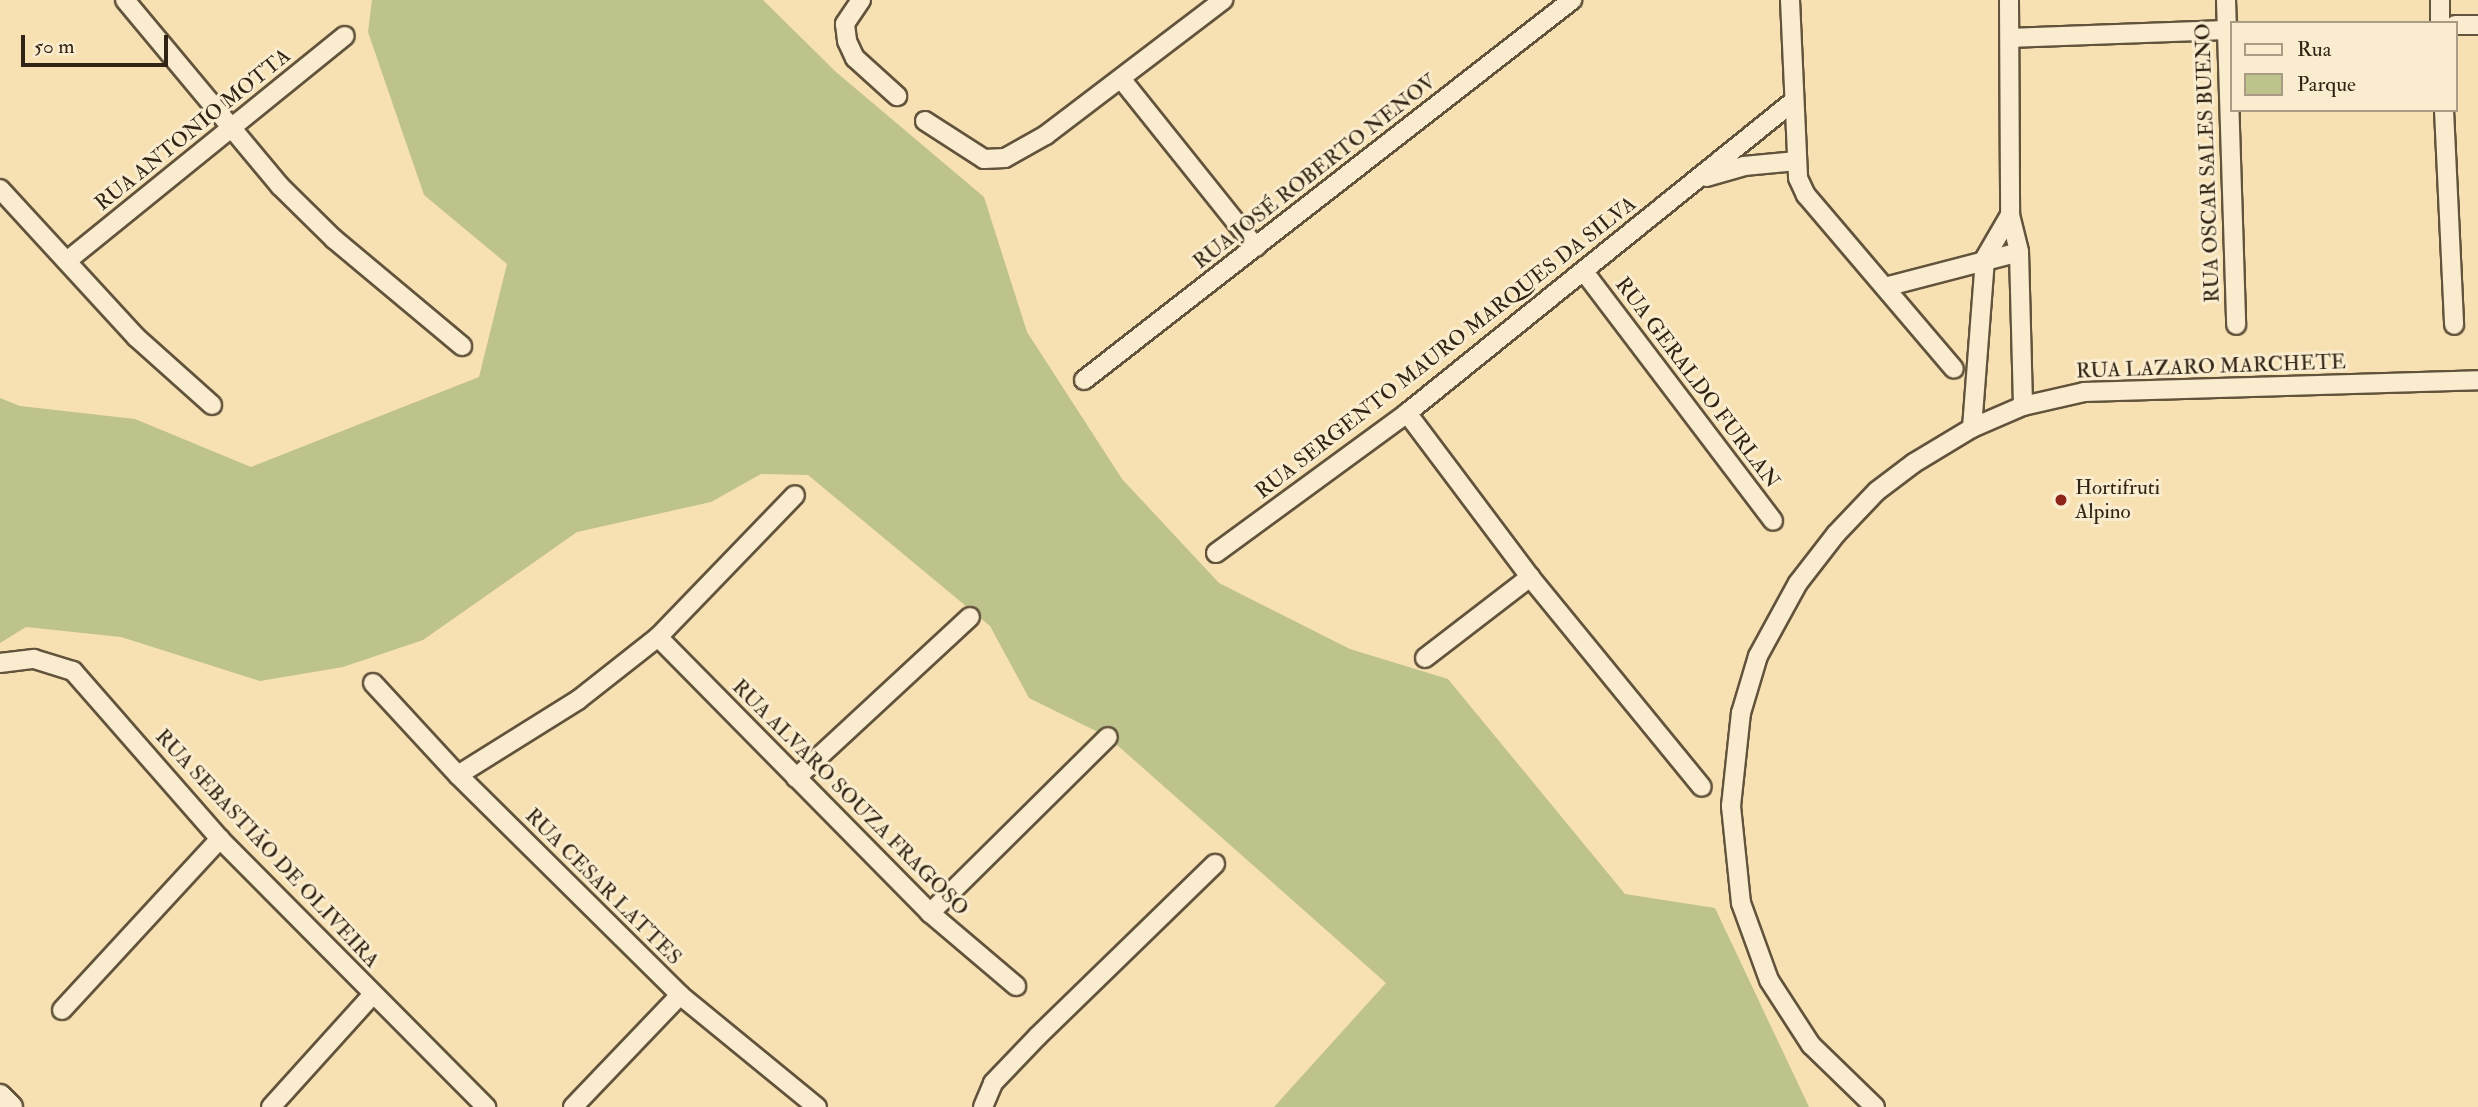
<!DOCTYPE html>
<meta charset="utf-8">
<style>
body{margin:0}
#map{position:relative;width:2478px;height:1107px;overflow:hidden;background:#f7e1b3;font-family:"IM FELL Double Pica",serif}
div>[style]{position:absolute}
.green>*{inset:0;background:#bec28b}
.roads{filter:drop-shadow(2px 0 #62533c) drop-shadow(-2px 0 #62533c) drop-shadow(0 2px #62533c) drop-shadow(0 -2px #62533c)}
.minor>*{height:18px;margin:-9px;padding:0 9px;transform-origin:9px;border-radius:9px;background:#faecce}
.secondary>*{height:24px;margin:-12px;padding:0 12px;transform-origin:12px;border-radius:12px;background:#faecce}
.dots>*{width:19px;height:19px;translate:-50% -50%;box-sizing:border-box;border:4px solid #faecce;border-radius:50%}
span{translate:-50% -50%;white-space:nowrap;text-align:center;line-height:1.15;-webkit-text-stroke:6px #faecce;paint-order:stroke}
.street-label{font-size:21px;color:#312415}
.poi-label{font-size:21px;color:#312415}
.left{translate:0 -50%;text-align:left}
.legend{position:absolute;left:2230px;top:21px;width:228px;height:91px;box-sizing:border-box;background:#faecce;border:2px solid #aa9c84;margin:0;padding:9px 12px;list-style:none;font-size:21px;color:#312415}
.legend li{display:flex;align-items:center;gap:14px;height:35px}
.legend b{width:35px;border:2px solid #aa9c84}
.scale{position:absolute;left:21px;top:35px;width:147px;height:32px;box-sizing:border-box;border:4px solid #312415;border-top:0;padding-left:9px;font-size:21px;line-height:24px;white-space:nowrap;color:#312415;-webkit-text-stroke:5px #faecce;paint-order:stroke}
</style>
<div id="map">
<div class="green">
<i style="clip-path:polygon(372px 0,763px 0,836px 72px,984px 197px,1027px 332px,1122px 479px,1219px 583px,1350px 649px,1448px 679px,1625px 894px,1715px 908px,1809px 1107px,1274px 1107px,1386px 983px,1108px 737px,1029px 698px,990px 626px,808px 475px,761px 474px,711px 502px,577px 532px,423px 640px,343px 667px,260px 681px,121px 637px,26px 627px,0 643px,0 398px,20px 406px,135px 419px,251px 467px,479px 377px,507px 264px,424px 195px,368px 32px)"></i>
</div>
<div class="roads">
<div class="minor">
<i style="left:125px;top:0;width:242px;rotate:50.2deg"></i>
<i style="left:280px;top:186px;width:76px;rotate:44.5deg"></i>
<i style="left:334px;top:239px;width:167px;rotate:39.9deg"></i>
<i style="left:861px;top:0;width:29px;rotate:124deg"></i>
<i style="left:845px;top:24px;width:17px;rotate:83deg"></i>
<i style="left:847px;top:41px;width:19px;rotate:65deg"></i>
<i style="left:855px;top:58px;width:57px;rotate:42.1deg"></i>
<i style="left:1790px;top:0;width:178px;rotate:87.4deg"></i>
<i style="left:1798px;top:178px;width:19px;rotate:65deg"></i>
<i style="left:1806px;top:195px;width:228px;rotate:49.6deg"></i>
<i style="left:2009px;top:0;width:215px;rotate:89.7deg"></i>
<i style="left:2010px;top:215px;width:38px;rotate:76deg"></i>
<i style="left:2019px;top:252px;width:154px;rotate:88.5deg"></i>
<i style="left:2226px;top:0;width:325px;rotate:88.2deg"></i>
<i style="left:2440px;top:0;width:23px;rotate:90deg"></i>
<i style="left:2455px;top:25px;width:23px"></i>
<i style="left:2010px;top:38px;width:221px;rotate:-2.1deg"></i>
<i style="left:1122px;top:80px;width:214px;rotate:51.3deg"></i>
<i style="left:2444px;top:110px;width:215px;rotate:87.3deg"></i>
<i style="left:925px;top:121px;width:70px;rotate:32.8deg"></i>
<i style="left:984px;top:159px;width:21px;rotate:-3deg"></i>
<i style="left:1005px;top:158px;width:47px;rotate:-29.3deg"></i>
<i style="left:1046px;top:135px;width:223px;rotate:-37.3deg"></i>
<i style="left:1706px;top:177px;width:40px;rotate:-16deg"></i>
<i style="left:1744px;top:166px;width:53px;rotate:-5.4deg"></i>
<i style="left:0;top:189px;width:201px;rotate:47.4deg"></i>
<i style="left:136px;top:337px;width:102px;rotate:41.8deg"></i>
<i style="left:68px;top:260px;width:356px;rotate:-39deg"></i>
<i style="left:1585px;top:273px;width:311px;rotate:52.8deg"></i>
<i style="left:1885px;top:287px;width:138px;rotate:-14.6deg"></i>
<i style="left:1084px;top:380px;width:619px;rotate:-37.91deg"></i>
<i style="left:1407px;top:413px;width:205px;rotate:53.1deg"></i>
<i style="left:1530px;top:577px;width:271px;rotate:50.7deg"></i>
<i style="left:1972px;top:428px;width:170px;rotate:-85.6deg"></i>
<i style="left:1985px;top:258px;width:50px;rotate:-59.8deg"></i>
<i style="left:1216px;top:553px;width:237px;rotate:-36.2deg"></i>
<i style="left:1407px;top:413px;width:497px;rotate:-38.9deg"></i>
<i style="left:658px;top:637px;width:388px;rotate:45.4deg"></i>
<i style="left:930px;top:913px;width:113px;rotate:40.3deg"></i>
<i style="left:1425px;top:658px;width:133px;rotate:-37.6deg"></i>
<i style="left:0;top:663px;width:34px;rotate:-7deg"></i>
<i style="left:34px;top:659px;width:41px;rotate:17.1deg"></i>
<i style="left:73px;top:671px;width:223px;rotate:48.8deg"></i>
<i style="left:220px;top:839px;width:378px;rotate:45.2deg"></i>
<i style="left:373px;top:683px;width:125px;rotate:47.3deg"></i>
<i style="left:458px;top:775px;width:313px;rotate:44.7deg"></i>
<i style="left:680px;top:995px;width:177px;rotate:39.3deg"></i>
<i style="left:458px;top:775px;width:142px;rotate:-32deg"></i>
<i style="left:578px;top:700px;width:102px;rotate:-38.2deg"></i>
<i style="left:658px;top:637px;width:197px;rotate:-46deg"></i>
<i style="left:796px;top:778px;width:237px;rotate:-42.8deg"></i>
<i style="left:930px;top:913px;width:250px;rotate:-44.7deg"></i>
<i style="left:62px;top:1010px;width:233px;rotate:-47.3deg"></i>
<i style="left:271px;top:1107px;width:152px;rotate:-47.9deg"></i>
<i style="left:573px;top:1107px;width:155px;rotate:-46.3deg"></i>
<i style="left:983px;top:1107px;width:26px;rotate:-67deg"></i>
<i style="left:993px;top:1083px;width:65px;rotate:-46.2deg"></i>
<i style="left:1038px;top:1036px;width:247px;rotate:-44.2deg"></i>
<i style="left:1875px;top:1107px;width:89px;rotate:-135.9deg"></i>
<i style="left:1811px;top:1045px;width:77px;rotate:-122.9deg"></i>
<i style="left:1769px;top:980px;width:82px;rotate:-110deg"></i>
<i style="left:1741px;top:903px;width:98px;rotate:-95.9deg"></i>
<i style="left:1731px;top:806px;width:94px;rotate:-83.9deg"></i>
<i style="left:1741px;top:713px;width:59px;rotate:-73.4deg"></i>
<i style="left:1758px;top:656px;width:83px;rotate:-61.3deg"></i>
<i style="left:1798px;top:583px;width:62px;rotate:-52.2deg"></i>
<i style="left:1836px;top:534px;width:59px;rotate:-46.4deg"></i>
<i style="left:1877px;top:491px;width:46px;rotate:-37.1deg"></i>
<i style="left:1914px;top:463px;width:68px;rotate:-31.1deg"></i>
<i style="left:1972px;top:428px;width:56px;rotate:-23.3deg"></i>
<i style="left:2023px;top:406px;width:63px;rotate:-12.9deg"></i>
<i style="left:2084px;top:392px;width:394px;rotate:-1.7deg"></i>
</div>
<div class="secondary">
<i style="left:0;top:1097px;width:14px;rotate:45deg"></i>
</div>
</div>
<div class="dots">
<i style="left:2061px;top:500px;background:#8f2418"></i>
</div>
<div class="street-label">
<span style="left:193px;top:130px;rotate:-39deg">RUA ANTONIO MOTTA</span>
<span style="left:2208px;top:163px;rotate:-92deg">RUA OSCAR SALES BUENO</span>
<span style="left:1315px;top:172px;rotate:-38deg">RUA JOSÉ ROBERTO NENOV</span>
<span style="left:1446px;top:348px;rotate:-38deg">RUA SERGENTO MAURO MARQUES DA SILVA</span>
<span style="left:2211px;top:367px;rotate:-2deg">RUA LAZARO MARCHETE</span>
<span style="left:1697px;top:383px;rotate:53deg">RUA GERALDO FURLAN</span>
<span style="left:850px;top:798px;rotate:45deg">RUA ALVARO SOUZA FRAGOSO</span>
<span style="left:267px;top:849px;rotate:47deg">RUA SEBASTIÃO DE OLIVEIRA</span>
<span style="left:603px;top:887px;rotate:45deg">RUA CESAR LATTES</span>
</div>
<div class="poi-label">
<span class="left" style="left:2075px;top:500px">Hortifruti<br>Alpino</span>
</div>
<ul class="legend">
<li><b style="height:9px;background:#faecce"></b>Rua</li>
<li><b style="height:19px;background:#bec28b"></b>Parque</li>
</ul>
<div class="scale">50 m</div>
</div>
